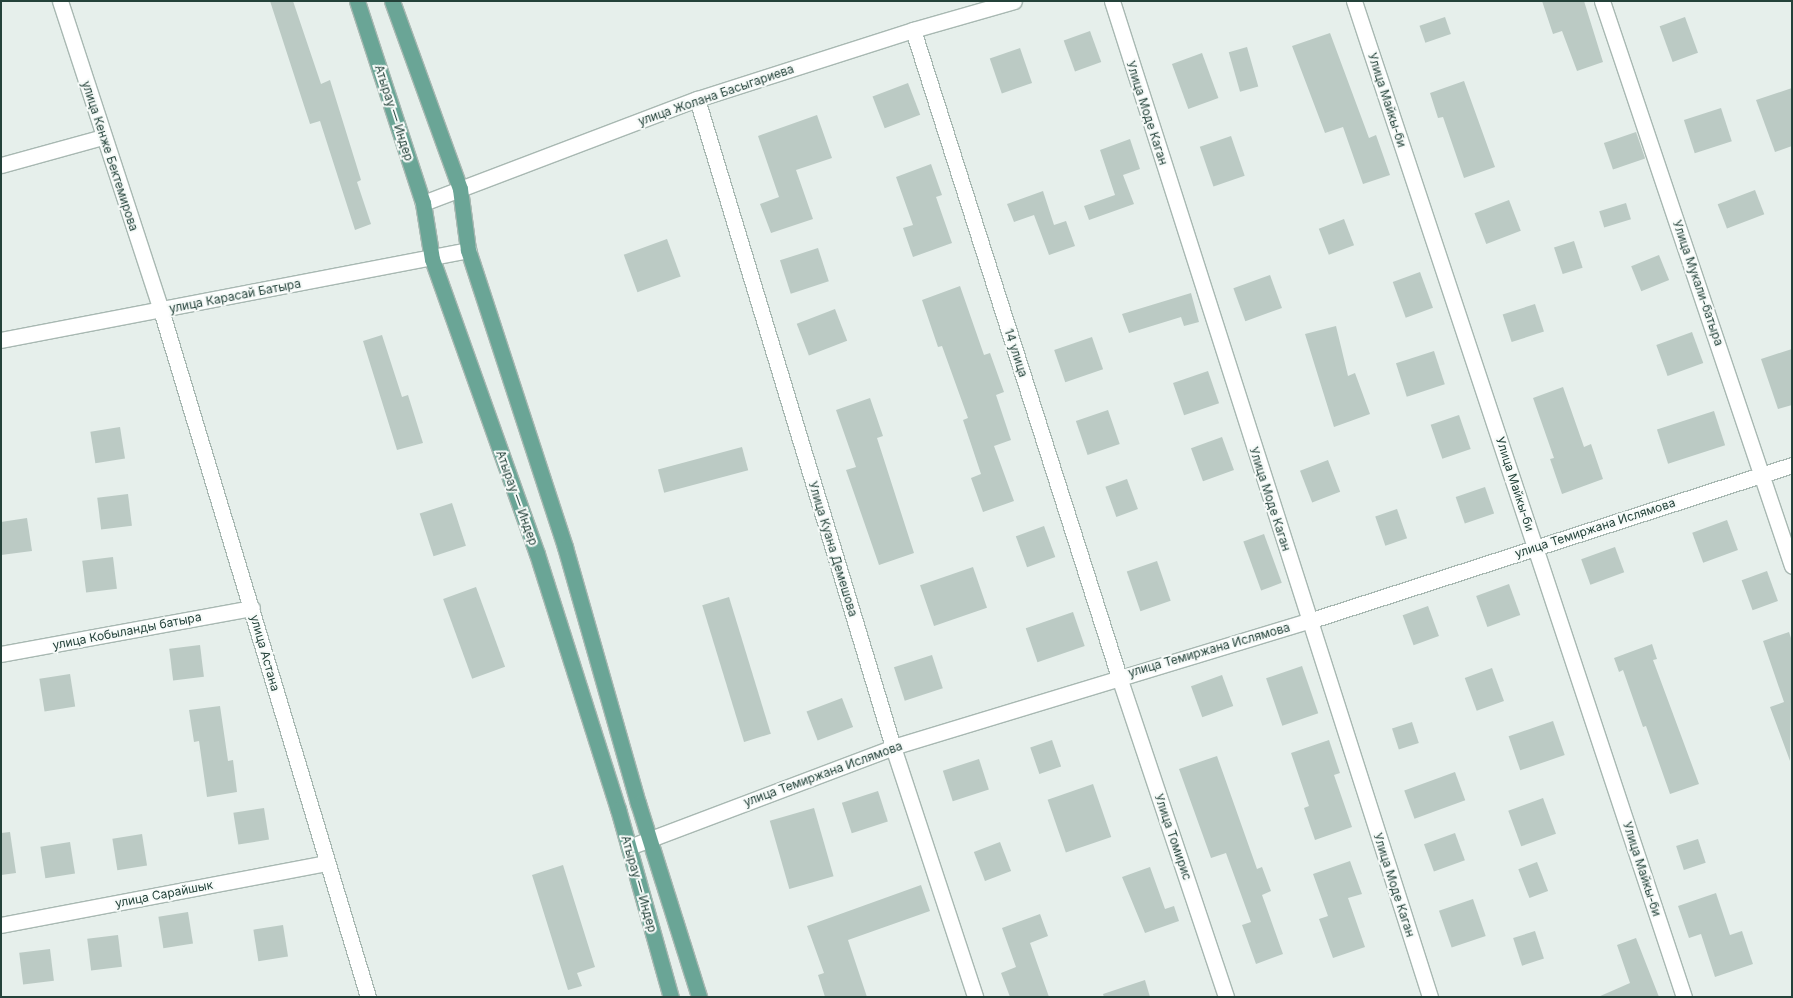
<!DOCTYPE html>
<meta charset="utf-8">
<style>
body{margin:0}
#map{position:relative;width:1793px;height:998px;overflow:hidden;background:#e6efeb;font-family:Inter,sans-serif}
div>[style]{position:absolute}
.building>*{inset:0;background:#bbcac4;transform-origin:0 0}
.roads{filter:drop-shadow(1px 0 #a8b8b2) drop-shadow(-1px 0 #a8b8b2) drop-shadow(0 1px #a8b8b2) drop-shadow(0 -1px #a8b8b2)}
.minor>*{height:15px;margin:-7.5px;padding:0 7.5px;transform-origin:7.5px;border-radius:7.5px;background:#fff}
.major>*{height:15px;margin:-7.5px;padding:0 7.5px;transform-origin:7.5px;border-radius:7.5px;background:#6aa596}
span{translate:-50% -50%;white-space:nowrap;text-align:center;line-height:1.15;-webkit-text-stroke:4px #f7fbf9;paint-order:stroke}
.street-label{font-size:12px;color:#24423a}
.frame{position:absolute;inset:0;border:2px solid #24423a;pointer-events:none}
</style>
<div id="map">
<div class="building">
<i style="clip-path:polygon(270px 1px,293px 1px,321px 84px,330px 80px,361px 180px,357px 182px,371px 224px,355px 230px,320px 121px,310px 124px)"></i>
<i style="clip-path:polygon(1542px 1px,1584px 1px,1603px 62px,1577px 71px,1562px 31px,1553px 34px)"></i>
<i style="left:1445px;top:17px;width:18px;height:27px;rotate:71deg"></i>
<i style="left:1685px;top:17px;width:38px;height:27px;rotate:70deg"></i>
<i style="left:1090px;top:31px;width:33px;height:28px;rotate:70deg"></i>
<i style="clip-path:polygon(1330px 33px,1369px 138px,1376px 135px,1390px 175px,1363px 184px,1343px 127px,1325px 133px,1292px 46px)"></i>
<i style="left:1247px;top:47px;width:41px;height:19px;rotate:74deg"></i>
<i style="left:1020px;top:48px;width:37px;height:32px;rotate:71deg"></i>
<i style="left:1202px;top:53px;width:48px;height:32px;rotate:70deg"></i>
<i style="clip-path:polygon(1464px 81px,1495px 167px,1464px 178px,1443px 117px,1438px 118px,1430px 93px)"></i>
<i style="left:908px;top:83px;width:34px;height:38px;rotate:69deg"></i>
<i style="clip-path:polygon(1792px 88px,1792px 146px,1775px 152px,1756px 100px)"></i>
<i style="left:1721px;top:108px;width:35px;height:39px;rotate:72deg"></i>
<i style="clip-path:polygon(817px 115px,832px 158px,796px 170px,813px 219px,771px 233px,760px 204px,779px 197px,758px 136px)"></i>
<i style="left:1636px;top:132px;width:28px;height:34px;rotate:71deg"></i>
<i style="left:1231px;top:136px;width:42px;height:33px;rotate:71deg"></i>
<i style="clip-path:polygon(1130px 139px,1140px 169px,1123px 175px,1134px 204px,1089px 220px,1084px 206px,1115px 195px,1100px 150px)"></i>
<i style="clip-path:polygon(931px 164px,942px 195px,936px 197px,952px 243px,913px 257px,903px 228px,913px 225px,896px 177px)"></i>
<i style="left:1755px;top:190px;width:26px;height:40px;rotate:69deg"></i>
<i style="clip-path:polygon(1043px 191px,1054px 225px,1066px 221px,1075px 246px,1049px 255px,1034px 215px,1014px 222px,1007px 204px)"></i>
<i style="left:1509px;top:200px;width:33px;height:37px;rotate:69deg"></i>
<i style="left:1626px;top:203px;width:17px;height:28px;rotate:73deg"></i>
<i style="left:1344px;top:219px;width:28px;height:27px;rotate:69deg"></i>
<i style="left:667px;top:239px;width:40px;height:46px;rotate:70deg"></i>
<i style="left:1574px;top:241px;width:28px;height:21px;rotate:72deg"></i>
<i style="left:818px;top:248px;width:35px;height:40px;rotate:72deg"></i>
<i style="left:1659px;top:255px;width:27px;height:30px;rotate:68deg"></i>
<i style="left:1420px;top:272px;width:38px;height:29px;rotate:70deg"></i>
<i style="left:1270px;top:275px;width:35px;height:39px;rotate:70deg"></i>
<i style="clip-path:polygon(960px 286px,984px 355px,990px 353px,1004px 392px,996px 395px,1011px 440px,994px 446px,1014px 501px,983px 512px,971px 478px,981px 474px,963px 420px,968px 418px,942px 346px,938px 347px,922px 300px)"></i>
<i style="clip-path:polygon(1191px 293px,1199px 322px,1184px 326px,1181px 317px,1129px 333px,1122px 314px)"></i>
<i style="left:1535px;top:304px;width:29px;height:34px;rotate:72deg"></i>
<i style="left:835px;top:309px;width:34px;height:41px;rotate:69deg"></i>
<i style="clip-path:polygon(1336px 326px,1348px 376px,1355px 373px,1370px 414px,1334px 427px,1305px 334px)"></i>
<i style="left:1692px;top:332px;width:33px;height:38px;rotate:70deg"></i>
<i style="clip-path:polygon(382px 335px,402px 397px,408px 395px,423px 443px,397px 450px,363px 341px)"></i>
<i style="left:1092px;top:337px;width:34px;height:40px;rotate:71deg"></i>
<i style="clip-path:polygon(1792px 349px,1792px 405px,1778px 409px,1761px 359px)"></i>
<i style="left:1434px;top:351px;width:35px;height:40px;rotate:72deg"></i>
<i style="left:1208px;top:371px;width:34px;height:37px;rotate:71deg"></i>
<i style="clip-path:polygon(1563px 387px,1584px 447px,1591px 444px,1603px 479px,1562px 494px,1550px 459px,1554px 458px,1533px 398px)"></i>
<i style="clip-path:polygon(870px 398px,883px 436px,877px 438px,914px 553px,879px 565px,846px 470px,856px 467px,836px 410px)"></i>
<i style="left:1108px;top:410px;width:36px;height:34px;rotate:71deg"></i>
<i style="left:1714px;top:411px;width:36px;height:60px;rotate:72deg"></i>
<i style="left:1459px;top:415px;width:36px;height:30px;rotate:71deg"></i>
<i style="left:120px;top:427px;width:32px;height:30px;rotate:81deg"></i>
<i style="left:1222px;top:437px;width:35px;height:33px;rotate:70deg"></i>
<i style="left:742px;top:447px;width:24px;height:87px;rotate:75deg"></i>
<i style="left:1328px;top:460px;width:34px;height:30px;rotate:69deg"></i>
<i style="left:1127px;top:479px;width:32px;height:23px;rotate:70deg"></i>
<i style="left:1485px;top:487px;width:28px;height:31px;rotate:71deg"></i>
<i style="left:128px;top:494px;width:32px;height:31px;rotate:83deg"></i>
<i style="left:452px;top:503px;width:45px;height:34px;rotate:72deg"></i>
<i style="left:1397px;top:509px;width:31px;height:23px;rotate:71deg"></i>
<i style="clip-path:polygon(27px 518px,32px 551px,1px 555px,1px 522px)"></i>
<i style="left:1727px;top:520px;width:32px;height:37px;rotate:70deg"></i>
<i style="left:1044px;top:526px;width:33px;height:30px;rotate:70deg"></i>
<i style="left:1264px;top:534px;width:52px;height:22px;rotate:70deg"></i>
<i style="left:1615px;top:547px;width:27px;height:36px;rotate:70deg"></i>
<i style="left:113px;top:557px;width:32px;height:31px;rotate:83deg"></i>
<i style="left:1157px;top:561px;width:42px;height:32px;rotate:71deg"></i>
<i style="left:973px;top:567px;width:43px;height:56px;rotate:71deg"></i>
<i style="left:1767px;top:571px;width:32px;height:27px;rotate:70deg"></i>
<i style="left:1509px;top:584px;width:33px;height:35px;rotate:70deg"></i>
<i style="left:476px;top:587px;width:85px;height:35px;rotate:70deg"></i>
<i style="left:729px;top:597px;width:143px;height:28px;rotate:73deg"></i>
<i style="left:1428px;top:606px;width:32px;height:27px;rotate:70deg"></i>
<i style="left:1073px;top:612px;width:36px;height:50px;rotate:71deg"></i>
<i style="clip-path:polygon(1789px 632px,1792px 641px,1790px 761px,1770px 707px,1784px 702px,1763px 641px)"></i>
<i style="clip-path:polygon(1652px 644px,1657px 659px,1653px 660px,1699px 784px,1670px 794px,1646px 726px,1643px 727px,1623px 670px,1619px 672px,1614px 658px)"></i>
<i style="left:200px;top:645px;width:32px;height:31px;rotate:83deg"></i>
<i style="left:932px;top:655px;width:35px;height:40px;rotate:72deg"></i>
<i style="left:1302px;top:666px;width:50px;height:38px;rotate:71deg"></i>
<i style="left:1492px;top:668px;width:35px;height:29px;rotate:70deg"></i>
<i style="left:70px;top:674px;width:33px;height:31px;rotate:81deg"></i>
<i style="left:1222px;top:675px;width:33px;height:33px;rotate:70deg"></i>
<i style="left:842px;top:698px;width:31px;height:38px;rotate:69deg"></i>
<i style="clip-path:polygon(220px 706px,228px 761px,233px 760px,237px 792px,207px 797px,199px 741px,194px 742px,189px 710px)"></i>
<i style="left:1553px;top:721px;width:36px;height:47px;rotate:71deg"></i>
<i style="left:1412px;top:722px;width:22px;height:21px;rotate:72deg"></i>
<i style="left:1052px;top:740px;width:28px;height:23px;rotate:71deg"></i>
<i style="clip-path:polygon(1329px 740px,1340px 773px,1334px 775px,1352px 827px,1315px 840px,1304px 808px,1309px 806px,1291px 753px)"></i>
<i style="clip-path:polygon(1217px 756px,1257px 869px,1262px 867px,1271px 891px,1262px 895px,1283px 954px,1256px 964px,1242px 925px,1251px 922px,1226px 853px,1211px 858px,1179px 769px)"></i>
<i style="left:979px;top:759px;width:32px;height:38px;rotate:72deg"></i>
<i style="left:1455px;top:772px;width:30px;height:54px;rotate:70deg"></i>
<i style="left:1093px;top:784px;width:56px;height:48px;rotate:71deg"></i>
<i style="left:878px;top:791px;width:32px;height:38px;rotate:72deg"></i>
<i style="left:1543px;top:798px;width:38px;height:37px;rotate:70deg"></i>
<i style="left:264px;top:808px;width:32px;height:31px;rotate:81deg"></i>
<i style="left:814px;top:808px;width:71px;height:46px;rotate:74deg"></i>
<i style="clip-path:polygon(10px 832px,16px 873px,1px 875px,1px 833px)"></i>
<i style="left:1455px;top:833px;width:29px;height:33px;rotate:70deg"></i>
<i style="left:142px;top:834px;width:32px;height:30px;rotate:81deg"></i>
<i style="left:1698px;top:839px;width:25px;height:23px;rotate:72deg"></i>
<i style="left:70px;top:842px;width:32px;height:30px;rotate:81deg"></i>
<i style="left:1000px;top:842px;width:31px;height:28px;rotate:69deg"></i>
<i style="clip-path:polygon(1350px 861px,1362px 894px,1348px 898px,1365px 947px,1333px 958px,1319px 919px,1328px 916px,1313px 874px)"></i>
<i style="left:1537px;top:862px;width:31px;height:20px;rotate:69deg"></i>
<i style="clip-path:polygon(563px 865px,595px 967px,577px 973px,582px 986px,568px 990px,532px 875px)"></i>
<i style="clip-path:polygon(1150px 867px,1165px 909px,1174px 906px,1179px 921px,1145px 933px,1122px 877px)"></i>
<i style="clip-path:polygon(921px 885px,930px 911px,848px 940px,867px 997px,825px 997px,818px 975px,824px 973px,807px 926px)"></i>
<i style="clip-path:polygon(1716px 893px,1730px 935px,1742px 931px,1753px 964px,1715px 977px,1701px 934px,1689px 938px,1678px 906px)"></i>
<i style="left:1473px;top:899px;width:39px;height:36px;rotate:71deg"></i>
<i style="left:188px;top:912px;width:32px;height:30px;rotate:81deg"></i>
<i style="clip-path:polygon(1040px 914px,1048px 936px,1030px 943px,1049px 997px,1010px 997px,1001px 973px,1016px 967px,1002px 928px)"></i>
<i style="left:283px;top:925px;width:32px;height:30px;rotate:81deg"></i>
<i style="left:1535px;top:931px;width:29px;height:23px;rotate:72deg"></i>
<i style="left:118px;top:935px;width:32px;height:31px;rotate:83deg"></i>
<i style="clip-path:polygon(1636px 938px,1659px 997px,1598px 997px,1630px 983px,1617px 945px)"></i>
<i style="left:50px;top:949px;width:32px;height:31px;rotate:83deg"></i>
<i style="clip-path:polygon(1145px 980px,1150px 997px,1104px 997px,1103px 994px)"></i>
</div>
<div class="roads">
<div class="minor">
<i style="left:60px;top:1px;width:325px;rotate:71.9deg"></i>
<i style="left:161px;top:310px;width:718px;rotate:73.23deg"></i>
<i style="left:1112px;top:1px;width:1046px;rotate:72.29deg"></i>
<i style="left:1354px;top:1px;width:1049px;rotate:71.67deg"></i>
<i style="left:1602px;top:1px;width:596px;rotate:71.41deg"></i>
<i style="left:913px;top:30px;width:679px;rotate:72.34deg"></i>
<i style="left:1119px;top:677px;width:337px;rotate:71.5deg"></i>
<i style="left:697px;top:99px;width:677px;rotate:73.17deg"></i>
<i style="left:893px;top:747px;width:263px;rotate:71.8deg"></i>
<i style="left:1px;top:165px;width:106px;rotate:-15.4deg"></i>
<i style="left:423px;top:203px;width:293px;rotate:-20.8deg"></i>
<i style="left:697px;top:99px;width:227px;rotate:-17.7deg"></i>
<i style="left:913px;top:30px;width:105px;rotate:-16deg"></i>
<i style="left:1px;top:340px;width:476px;rotate:-10.9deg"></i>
<i style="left:1px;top:654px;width:255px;rotate:-10.4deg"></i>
<i style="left:629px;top:847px;width:282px;rotate:-20.7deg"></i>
<i style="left:893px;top:747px;width:435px;rotate:-16.9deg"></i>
<i style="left:1309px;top:621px;width:508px;rotate:-17.9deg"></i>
<i style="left:1px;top:925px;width:331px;rotate:-10.8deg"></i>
</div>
<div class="major">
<i style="left:357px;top:1px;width:213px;rotate:71.9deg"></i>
<i style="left:423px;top:203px;width:57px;rotate:80.9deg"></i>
<i style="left:432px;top:259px;width:313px;rotate:70.4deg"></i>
<i style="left:537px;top:554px;width:268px;rotate:72.4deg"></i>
<i style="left:618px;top:809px;width:195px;rotate:74.3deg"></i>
<i style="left:392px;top:1px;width:200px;rotate:70.1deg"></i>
<i style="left:460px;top:189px;width:62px;rotate:82.5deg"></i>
<i style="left:468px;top:250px;width:312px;rotate:71.9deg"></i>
<i style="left:565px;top:547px;width:266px;rotate:74.1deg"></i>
<i style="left:638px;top:803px;width:203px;rotate:72.5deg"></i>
</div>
</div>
<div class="street-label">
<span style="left:716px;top:95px;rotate:-19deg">улица Жолана Басыгариева</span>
<span style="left:1387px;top:100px;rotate:72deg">Улица Майкы-би</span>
<span style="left:394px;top:113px;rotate:72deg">Атырау — Индер</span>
<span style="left:1147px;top:113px;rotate:72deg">Улица Моде Каган</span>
<span style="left:110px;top:156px;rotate:72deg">улица Кенже Бектемирова</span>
<span style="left:1698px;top:283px;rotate:71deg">Улица Мукали-батыра</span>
<span style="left:235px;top:296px;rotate:-11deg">улица Карасай Батыра</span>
<span style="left:1016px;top:353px;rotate:72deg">14 улица</span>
<span style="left:1515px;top:484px;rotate:72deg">Улица Майкы-би</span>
<span style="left:517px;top:498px;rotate:70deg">Атырау — Индер</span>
<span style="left:1270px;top:499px;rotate:72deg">Улица Моде Каган</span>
<span style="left:1595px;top:528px;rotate:-18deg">улица Темиржана Ислямова</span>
<span style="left:833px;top:549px;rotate:73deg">Улица Куана Демешова</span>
<span style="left:127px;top:631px;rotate:-11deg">улица Кобыланды батыра</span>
<span style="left:1209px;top:650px;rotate:-16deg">улица Темиржана Ислямова</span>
<span style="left:265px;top:653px;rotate:74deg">улица Астана</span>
<span style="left:823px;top:774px;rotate:-20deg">улица Темиржана Ислямова</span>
<span style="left:1173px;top:837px;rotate:71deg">Улица Томирис</span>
<span style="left:1642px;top:869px;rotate:72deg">Улица Майкы-би</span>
<span style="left:639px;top:884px;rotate:74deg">Атырау — Индер</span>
<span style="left:1394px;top:885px;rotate:72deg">Улица Моде Каган</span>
<span style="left:164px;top:894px;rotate:-11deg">улица Сарайшык</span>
</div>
<div class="frame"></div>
</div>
